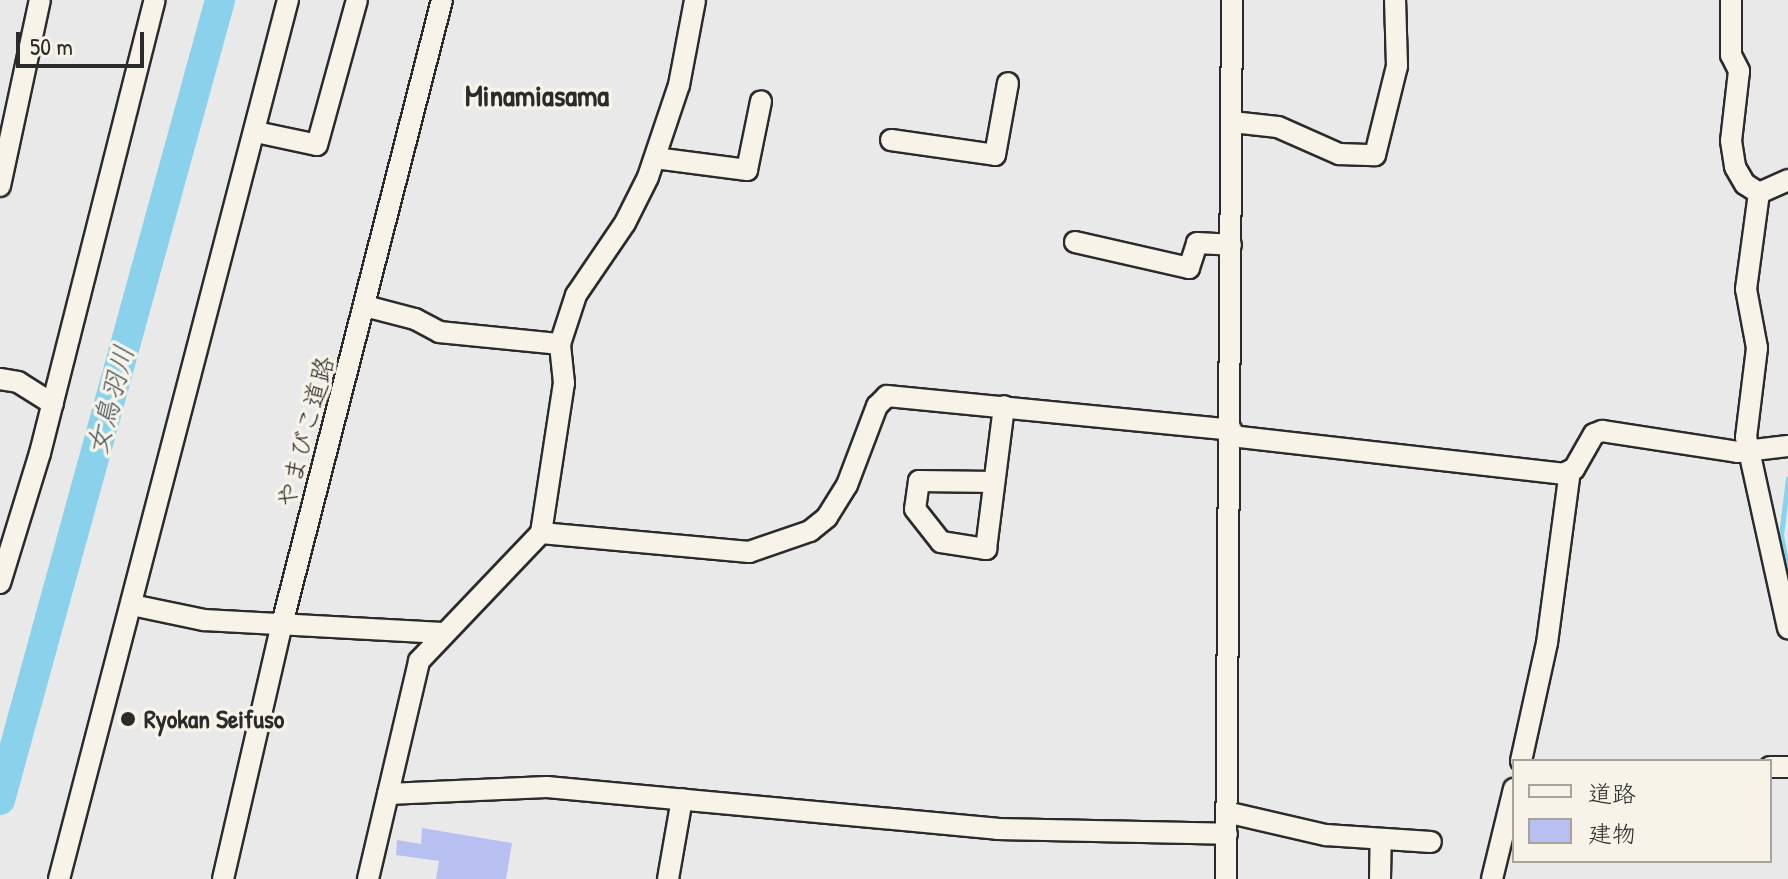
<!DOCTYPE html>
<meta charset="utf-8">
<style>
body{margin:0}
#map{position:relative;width:1788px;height:879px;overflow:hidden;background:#eae9ea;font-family:"Patrick Hand","Klee One",sans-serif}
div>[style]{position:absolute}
.stream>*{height:5px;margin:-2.5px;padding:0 2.5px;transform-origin:2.5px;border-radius:2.5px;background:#8ad1ec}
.river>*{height:30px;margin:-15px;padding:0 15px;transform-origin:15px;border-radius:15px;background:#8ad1ec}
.building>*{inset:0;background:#b7c0f1}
.roads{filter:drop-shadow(2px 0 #2b2b2b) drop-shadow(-2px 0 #2b2b2b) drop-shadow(0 2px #2b2b2b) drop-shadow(0 -2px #2b2b2b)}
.minor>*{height:20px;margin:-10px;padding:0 10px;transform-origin:10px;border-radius:10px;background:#f7f3e8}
.dots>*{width:22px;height:22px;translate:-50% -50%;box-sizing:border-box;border:4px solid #f7f3e8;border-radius:50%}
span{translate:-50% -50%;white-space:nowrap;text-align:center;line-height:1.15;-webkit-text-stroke:7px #f7f3e8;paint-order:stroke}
.street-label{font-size:26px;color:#2b2b2b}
.poi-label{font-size:26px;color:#2b2b2b;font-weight:700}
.left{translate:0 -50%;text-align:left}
.water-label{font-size:28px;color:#43545b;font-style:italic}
.quarter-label{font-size:30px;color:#2b2b2b;font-weight:700}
.legend{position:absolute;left:1512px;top:759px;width:260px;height:104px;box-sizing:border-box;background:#f7f3e8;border:2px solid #a5a39c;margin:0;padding:10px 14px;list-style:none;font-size:24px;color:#2b2b2b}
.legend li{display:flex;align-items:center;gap:16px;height:40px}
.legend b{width:40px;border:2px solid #a5a39c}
.scale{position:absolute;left:16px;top:32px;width:128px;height:36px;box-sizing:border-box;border:4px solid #2b2b2b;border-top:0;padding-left:10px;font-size:24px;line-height:28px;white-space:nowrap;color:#2b2b2b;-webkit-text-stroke:6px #f7f3e8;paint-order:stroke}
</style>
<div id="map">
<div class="stream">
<i style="left:1788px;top:478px;width:57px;rotate:97deg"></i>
<i style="left:1781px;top:535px;width:36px;rotate:79deg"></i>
</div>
<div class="river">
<i style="left:0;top:800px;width:830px;rotate:-74.62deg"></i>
</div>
<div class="building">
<i style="clip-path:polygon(422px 828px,512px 843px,506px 879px,436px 879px,439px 861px,396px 855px,397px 840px,421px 844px)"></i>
</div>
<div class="roads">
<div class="minor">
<i style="left:1731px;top:0;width:55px;rotate:90deg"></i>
<i style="left:1731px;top:55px;width:18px;rotate:63deg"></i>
<i style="left:1739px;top:71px;width:70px;rotate:96.5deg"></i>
<i style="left:1731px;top:141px;width:26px;rotate:81deg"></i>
<i style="left:1735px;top:167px;width:20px;rotate:60deg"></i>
<i style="left:1745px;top:184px;width:17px;rotate:33deg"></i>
<i style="left:1232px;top:122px;width:46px;rotate:6.2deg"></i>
<i style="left:1278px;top:127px;width:67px;rotate:23.9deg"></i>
<i style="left:1339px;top:154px;width:36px;rotate:2deg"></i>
<i style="left:1375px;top:155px;width:92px;rotate:-76.1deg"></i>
<i style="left:1397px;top:66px;width:66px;rotate:-91.7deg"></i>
<i style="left:256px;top:132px;width:62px;rotate:12deg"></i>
<i style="left:317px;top:145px;width:150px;rotate:-74.6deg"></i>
<i style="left:891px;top:140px;width:105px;rotate:8.2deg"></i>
<i style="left:995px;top:155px;width:73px;rotate:-79.8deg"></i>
<i style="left:655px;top:158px;width:93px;rotate:7.4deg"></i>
<i style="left:747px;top:170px;width:70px;rotate:-78.5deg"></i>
<i style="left:0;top:186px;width:190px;rotate:-77.9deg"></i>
<i style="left:1759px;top:193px;width:97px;rotate:97.7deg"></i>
<i style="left:1746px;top:289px;width:60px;rotate:79.4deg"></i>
<i style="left:1757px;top:348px;width:90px;rotate:97deg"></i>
<i style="left:1746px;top:437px;width:196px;rotate:77.6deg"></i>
<i style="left:1759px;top:193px;width:32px;rotate:-24deg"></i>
<i style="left:1075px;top:242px;width:117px;rotate:12.8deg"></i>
<i style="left:1189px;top:268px;width:26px;rotate:-72deg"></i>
<i style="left:1197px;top:243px;width:34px;rotate:3deg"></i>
<i style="left:365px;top:306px;width:52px;rotate:14.6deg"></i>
<i style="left:415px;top:319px;width:27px;rotate:28deg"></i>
<i style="left:439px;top:332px;width:122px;rotate:5.7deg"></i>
<i style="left:0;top:379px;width:18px;rotate:9deg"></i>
<i style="left:18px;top:382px;width:41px;rotate:32.2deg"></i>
<i style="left:1231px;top:436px;width:334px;rotate:6.5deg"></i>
<i style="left:1563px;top:474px;width:12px;rotate:-24deg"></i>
<i style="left:1574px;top:469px;width:40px;rotate:-60.3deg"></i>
<i style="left:1594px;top:434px;width:9px;rotate:-21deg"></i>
<i style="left:1602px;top:431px;width:137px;rotate:8.8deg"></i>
<i style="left:1737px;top:452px;width:51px;rotate:-6.7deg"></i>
<i style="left:994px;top:482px;width:75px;rotate:-179.2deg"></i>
<i style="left:919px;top:481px;width:28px;rotate:98deg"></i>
<i style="left:915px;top:509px;width:42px;rotate:51.8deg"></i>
<i style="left:941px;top:542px;width:46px;rotate:8.8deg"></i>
<i style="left:986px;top:549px;width:144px;rotate:-82.8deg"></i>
<i style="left:541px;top:533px;width:209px;rotate:5.2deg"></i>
<i style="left:749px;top:552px;width:65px;rotate:-19deg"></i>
<i style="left:810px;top:531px;width:22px;rotate:-39deg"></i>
<i style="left:827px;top:517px;width:38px;rotate:-58deg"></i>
<i style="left:847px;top:485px;width:85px;rotate:-69.2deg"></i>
<i style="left:877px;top:406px;width:14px;rotate:-45deg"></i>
<i style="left:887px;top:396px;width:346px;rotate:5.6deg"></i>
<i style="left:0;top:583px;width:136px;rotate:-72.9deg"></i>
<i style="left:40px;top:453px;width:467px;rotate:-75.8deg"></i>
<i style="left:132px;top:605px;width:74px;rotate:11.8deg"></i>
<i style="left:204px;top:620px;width:239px;rotate:3.1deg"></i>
<i style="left:1521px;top:761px;width:121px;rotate:-77.6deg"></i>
<i style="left:1547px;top:643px;width:174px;rotate:-82.4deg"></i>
<i style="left:1770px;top:767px;width:18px"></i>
<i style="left:388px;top:794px;width:159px;rotate:-2.5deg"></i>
<i style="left:547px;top:787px;width:452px;rotate:5.3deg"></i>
<i style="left:997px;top:829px;width:230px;rotate:1.2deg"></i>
<i style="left:1226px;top:812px;width:103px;rotate:13deg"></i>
<i style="left:1326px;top:835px;width:105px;rotate:3.8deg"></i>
<i style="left:59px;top:879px;width:908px;rotate:-75.4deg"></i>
<i style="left:223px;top:879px;width:262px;rotate:-77deg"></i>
<i style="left:282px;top:624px;width:644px;rotate:-75.62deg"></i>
<i style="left:368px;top:879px;width:224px;rotate:-76.8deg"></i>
<i style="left:419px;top:661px;width:177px;rotate:-46.4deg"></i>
<i style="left:541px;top:533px;width:152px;rotate:-81.3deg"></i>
<i style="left:564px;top:383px;width:39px;rotate:-96deg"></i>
<i style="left:560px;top:344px;width:52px;rotate:-71.9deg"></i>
<i style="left:576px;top:295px;width:87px;rotate:-55.8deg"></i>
<i style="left:625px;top:223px;width:51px;rotate:-63.4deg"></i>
<i style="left:648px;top:177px;width:97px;rotate:-71.4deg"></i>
<i style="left:679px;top:85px;width:86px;rotate:-79.3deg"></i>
<i style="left:668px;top:879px;width:81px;rotate:-80.1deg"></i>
<i style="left:1226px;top:879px;width:879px;rotate:-89.61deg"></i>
<i style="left:1380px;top:879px;width:39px;rotate:-89deg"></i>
<i style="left:1492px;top:879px;width:93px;rotate:-76.3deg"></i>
</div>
</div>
<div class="dots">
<i style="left:128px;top:719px;background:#2b2b2b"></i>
</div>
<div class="street-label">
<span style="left:305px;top:432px;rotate:-75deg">やまびこ道路</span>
</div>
<div class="poi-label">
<span class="left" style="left:144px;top:719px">Ryokan Seifuso</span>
</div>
<div class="water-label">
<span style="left:110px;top:400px;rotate:-75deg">女鳥羽川</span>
</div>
<div class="quarter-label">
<span style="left:537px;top:95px">Minamiasama</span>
</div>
<ul class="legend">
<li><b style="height:10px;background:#f7f3e8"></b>道路</li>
<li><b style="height:22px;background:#b7c0f1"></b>建物</li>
</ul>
<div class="scale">50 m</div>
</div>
